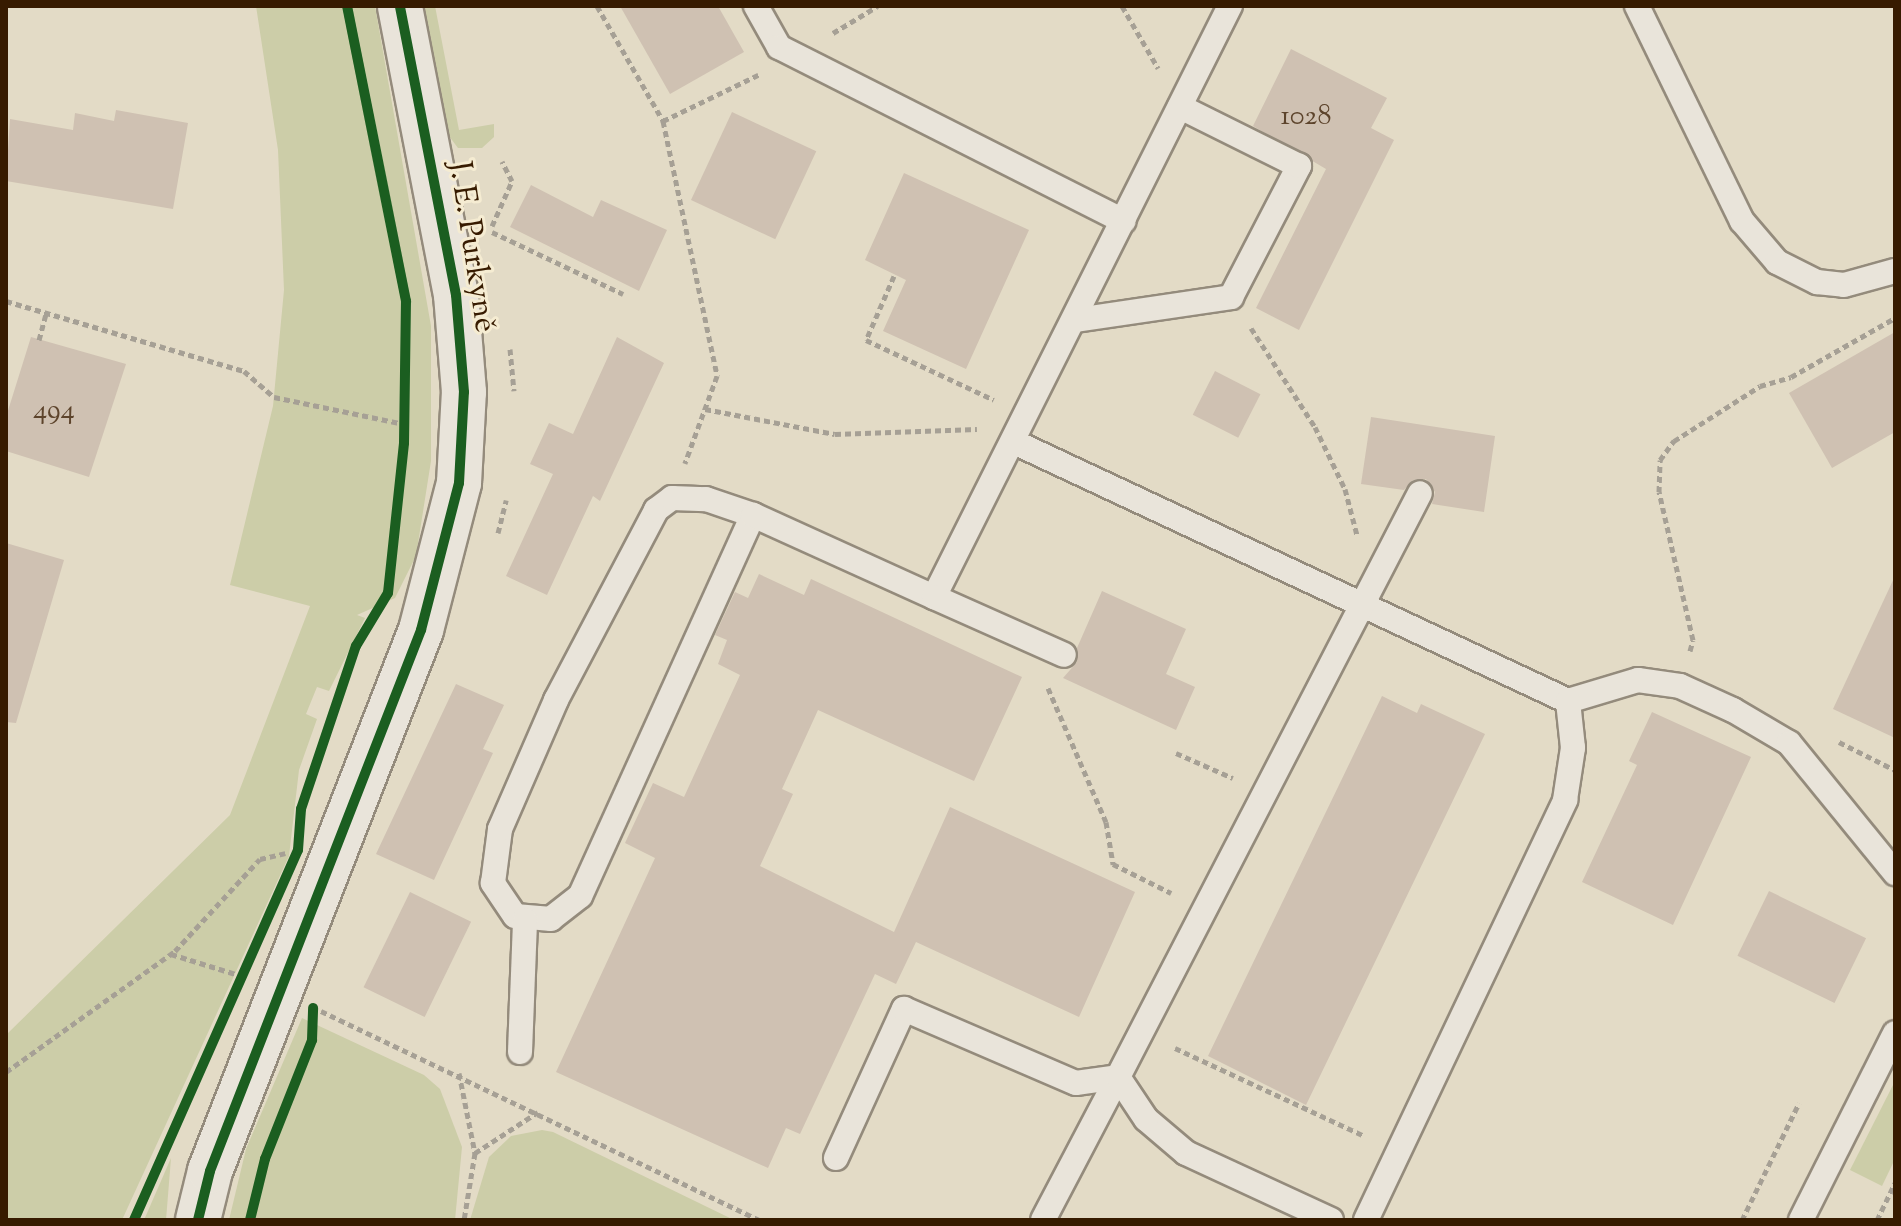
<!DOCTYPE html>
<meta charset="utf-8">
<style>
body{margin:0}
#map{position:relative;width:1901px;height:1226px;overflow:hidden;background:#e3dbc6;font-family:"Sorts Mill Goudy",serif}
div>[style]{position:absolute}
.green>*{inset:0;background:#cccda8}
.building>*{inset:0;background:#cfc1b2;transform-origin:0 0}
.path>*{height:5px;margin-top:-2.5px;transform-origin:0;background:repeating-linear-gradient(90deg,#a6a095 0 6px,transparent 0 10px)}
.roads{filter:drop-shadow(2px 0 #948b7c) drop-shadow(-2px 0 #948b7c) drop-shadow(0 2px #948b7c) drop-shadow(0 -2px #948b7c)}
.lane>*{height:24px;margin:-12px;padding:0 12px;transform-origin:12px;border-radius:12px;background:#e9e4da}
.street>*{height:44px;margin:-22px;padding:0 22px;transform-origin:22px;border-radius:22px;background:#e9e4da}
.cycleway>*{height:10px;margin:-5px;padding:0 5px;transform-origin:5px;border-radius:5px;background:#1b5e20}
span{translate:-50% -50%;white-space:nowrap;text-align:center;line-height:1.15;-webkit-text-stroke:6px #f5ecd2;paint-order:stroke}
.number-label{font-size:28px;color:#5d442c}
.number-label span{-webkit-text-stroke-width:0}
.street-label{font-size:32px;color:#371b00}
.frame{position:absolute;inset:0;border:8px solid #371b00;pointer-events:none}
</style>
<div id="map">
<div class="green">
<i style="clip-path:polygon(256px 6px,375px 6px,431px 326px,431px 461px,416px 556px,395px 598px,357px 615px,365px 618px,329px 691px,317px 687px,306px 714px,317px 719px,299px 770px,289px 856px,122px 1220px,6px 1220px,6px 1035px,230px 815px,310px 606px,230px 585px,273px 406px,284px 290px,278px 150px)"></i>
<i style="clip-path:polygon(423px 6px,435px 6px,459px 130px,494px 124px,494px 137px,482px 148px,458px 148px,449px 136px)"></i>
<i style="clip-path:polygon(302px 1018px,424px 1075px,440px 1089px,462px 1147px,455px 1220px,229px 1220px,246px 1149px)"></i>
<i style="clip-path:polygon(1895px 1081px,1895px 1159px,1882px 1186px,1850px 1170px)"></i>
<i style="clip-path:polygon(542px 1130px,553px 1132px,734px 1220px,470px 1220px,489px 1157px,511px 1136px)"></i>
<i style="clip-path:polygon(171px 1158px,166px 1220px,144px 1220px)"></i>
</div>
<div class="building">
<i style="clip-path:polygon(620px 6px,718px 6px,744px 52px,670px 94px)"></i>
<i style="clip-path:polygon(1291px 49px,1387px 98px,1371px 128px,1394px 140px,1299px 330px,1256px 308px,1326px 169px,1253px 126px)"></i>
<i style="clip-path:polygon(116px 110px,188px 123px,173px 209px,6px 181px,10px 119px,73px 130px,75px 113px,114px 121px)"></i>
<i style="left:732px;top:112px;width:93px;height:97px;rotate:25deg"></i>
<i style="clip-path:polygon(904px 173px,1029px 230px,966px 369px,883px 331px,906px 280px,865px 260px)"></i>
<i style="clip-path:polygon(531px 185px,593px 217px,601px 200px,667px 230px,639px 291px,510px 227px)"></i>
<i style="clip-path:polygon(1895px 332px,1895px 432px,1832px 468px,1789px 393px)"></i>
<i style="clip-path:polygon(31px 337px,126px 364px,89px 477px,6px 451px,6px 417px)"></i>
<i style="clip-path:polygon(617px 337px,664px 363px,600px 501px,593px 496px,547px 595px,506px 576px,553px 474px,530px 464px,549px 423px,573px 434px)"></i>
<i style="left:1215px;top:371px;width:51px;height:49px;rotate:27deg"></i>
<i style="clip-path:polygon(1371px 417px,1495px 436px,1484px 512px,1432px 504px,1435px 492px,1426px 479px,1413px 480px,1404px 490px,1361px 484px)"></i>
<i style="clip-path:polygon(6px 543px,64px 560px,16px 723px,6px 722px)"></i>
<i style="clip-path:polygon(759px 574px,804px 595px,811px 579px,1022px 677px,974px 781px,818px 710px,782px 789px,793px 794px,760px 866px,894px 932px,950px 807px,1135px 892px,1079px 1017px,916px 942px,896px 984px,875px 974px,800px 1134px,786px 1128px,768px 1168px,556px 1072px,655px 858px,625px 843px,653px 783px,684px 797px,740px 675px,718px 664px,727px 640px,715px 635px,735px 592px,748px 598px)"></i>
<i style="clip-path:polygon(1895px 576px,1895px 738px,1833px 709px)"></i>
<i style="clip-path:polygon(1102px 591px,1186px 629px,1166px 674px,1195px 687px,1176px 730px,1063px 678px,1077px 662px,1077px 648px)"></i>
<i style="clip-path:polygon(456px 684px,504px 705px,483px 749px,493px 753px,434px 880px,376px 854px)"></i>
<i style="clip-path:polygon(1382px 696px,1417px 713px,1421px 704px,1485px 734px,1306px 1105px,1208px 1056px)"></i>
<i style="clip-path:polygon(1652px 712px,1751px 757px,1673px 925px,1582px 882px,1637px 765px,1629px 761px)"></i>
<i style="left:1769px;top:891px;width:108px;height:72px;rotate:26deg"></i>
<i style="left:410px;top:892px;width:68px;height:106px;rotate:26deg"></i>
</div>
<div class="path">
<i style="left:597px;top:6px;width:133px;rotate:60.1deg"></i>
<i style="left:663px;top:121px;width:106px;rotate:-25.8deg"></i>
<i style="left:1122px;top:6px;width:72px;rotate:59.9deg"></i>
<i style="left:833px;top:33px;width:52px;rotate:-31deg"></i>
<i style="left:663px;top:121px;width:261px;rotate:78deg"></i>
<i style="left:717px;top:376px;width:93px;rotate:110.2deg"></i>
<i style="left:492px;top:226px;width:49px;rotate:-66deg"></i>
<i style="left:512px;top:181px;width:22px;rotate:-117deg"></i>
<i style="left:492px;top:232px;width:145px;rotate:25.3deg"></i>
<i style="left:894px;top:276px;width:70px;rotate:113.6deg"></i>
<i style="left:866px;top:340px;width:141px;rotate:25.1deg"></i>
<i style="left:6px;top:301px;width:248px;rotate:16.4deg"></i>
<i style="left:244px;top:371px;width:40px;rotate:41deg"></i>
<i style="left:274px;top:397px;width:133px;rotate:11.7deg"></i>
<i style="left:1251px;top:328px;width:118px;rotate:57.1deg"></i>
<i style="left:1315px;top:427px;width:69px;rotate:64.2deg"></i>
<i style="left:1345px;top:489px;width:48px;rotate:75.4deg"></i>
<i style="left:39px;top:340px;width:28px;rotate:-75deg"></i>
<i style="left:510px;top:349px;width:42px;rotate:84.6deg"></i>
<i style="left:705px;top:409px;width:132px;rotate:10.9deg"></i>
<i style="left:835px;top:434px;width:142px;rotate:-2deg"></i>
<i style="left:498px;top:533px;width:34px;rotate:-76deg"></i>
<i style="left:1690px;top:651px;width:11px;rotate:-75deg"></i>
<i style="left:1693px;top:640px;width:152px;rotate:-102.9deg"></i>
<i style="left:1659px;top:492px;width:32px;rotate:-88deg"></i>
<i style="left:1660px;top:460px;width:24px;rotate:-54deg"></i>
<i style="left:1674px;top:441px;width:102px;rotate:-32.6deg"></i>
<i style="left:1760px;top:386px;width:32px;rotate:-16deg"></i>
<i style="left:1791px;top:377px;width:120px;rotate:-29.6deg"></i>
<i style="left:1048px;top:688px;width:146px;rotate:66.6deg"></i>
<i style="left:1106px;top:822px;width:43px;rotate:80.5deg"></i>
<i style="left:1113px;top:864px;width:65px;rotate:26.6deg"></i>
<i style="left:1839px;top:742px;width:63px;rotate:26.6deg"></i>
<i style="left:1176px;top:753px;width:62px;rotate:23.7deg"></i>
<i style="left:171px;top:954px;width:71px;rotate:17.2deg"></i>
<i style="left:321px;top:1011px;width:485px;rotate:25.5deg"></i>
<i style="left:1175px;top:1048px;width:209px;rotate:24.9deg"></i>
<i style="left:6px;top:1072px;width:208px;rotate:-35.6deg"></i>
<i style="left:175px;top:951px;width:125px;rotate:-47.3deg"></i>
<i style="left:260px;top:859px;width:26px;rotate:-13deg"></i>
<i style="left:459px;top:1073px;width:82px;rotate:78.7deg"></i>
<i style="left:475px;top:1153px;width:68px;rotate:99.3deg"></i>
<i style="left:475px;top:1153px;width:75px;rotate:-33.1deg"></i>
<i style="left:1742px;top:1220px;width:130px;rotate:-64deg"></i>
<i style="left:1877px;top:1220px;width:41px;rotate:-64.1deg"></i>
</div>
<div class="roads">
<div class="lane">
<i style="left:756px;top:6px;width:47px;rotate:60.7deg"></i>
<i style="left:779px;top:47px;width:386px;rotate:26.8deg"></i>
<i style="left:1637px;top:6px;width:239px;rotate:64deg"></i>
<i style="left:1742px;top:221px;width:54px;rotate:49.5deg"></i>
<i style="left:1777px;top:262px;width:45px;rotate:26.6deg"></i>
<i style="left:1817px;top:282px;width:27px;rotate:6deg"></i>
<i style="left:1844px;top:285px;width:53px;rotate:-15.4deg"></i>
<i style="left:1076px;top:320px;width:157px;rotate:-8.4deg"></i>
<i style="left:1231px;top:297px;width:148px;rotate:-62.6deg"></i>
<i style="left:1299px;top:166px;width:133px;rotate:-153.6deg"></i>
<i style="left:1014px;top:442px;width:612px;rotate:25.06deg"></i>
<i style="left:1568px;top:701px;width:73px;rotate:-16.7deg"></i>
<i style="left:1638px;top:680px;width:42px;rotate:8.1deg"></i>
<i style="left:1680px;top:686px;width:58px;rotate:24.4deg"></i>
<i style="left:1733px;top:710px;width:65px;rotate:30.5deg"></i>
<i style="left:1789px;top:743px;width:168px;rotate:50.8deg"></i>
<i style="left:753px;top:515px;width:418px;rotate:114.4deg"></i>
<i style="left:580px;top:896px;width:37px;rotate:142deg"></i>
<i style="left:551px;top:919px;width:36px;rotate:-175deg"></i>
<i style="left:515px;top:916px;width:40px;rotate:-124deg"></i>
<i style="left:493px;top:883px;width:54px;rotate:-82.6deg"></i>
<i style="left:500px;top:829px;width:141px;rotate:-66.5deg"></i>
<i style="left:556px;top:700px;width:215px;rotate:-62.2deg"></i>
<i style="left:656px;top:510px;width:20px;rotate:-37deg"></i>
<i style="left:672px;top:498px;width:34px;rotate:2deg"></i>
<i style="left:706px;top:499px;width:50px;rotate:18.8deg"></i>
<i style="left:753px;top:515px;width:199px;rotate:24.4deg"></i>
<i style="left:934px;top:597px;width:661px;rotate:-63.4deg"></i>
<i style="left:934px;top:597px;width:142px;rotate:24deg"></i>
<i style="left:520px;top:1052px;width:132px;rotate:-87.8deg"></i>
<i style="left:836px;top:1158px;width:164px;rotate:-65.5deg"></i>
<i style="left:904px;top:1009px;width:187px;rotate:23.3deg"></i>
<i style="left:1076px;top:1083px;width:42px;rotate:-8.1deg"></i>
<i style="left:1118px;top:1077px;width:161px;rotate:117.7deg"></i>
<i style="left:1331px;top:1220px;width:160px;rotate:-155.2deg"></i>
<i style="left:1186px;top:1153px;width:52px;rotate:-139.6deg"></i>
<i style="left:1146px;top:1119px;width:50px;rotate:-123.7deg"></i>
<i style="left:1118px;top:1077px;width:657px;rotate:-62.66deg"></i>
<i style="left:1366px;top:1220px;width:465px;rotate:-64.6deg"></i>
<i style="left:1565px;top:800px;width:53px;rotate:-81.3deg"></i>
<i style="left:1573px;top:748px;width:47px;rotate:-96.1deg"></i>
<i style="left:1801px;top:1220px;width:209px;rotate:-63.3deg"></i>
</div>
<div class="street">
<i style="left:198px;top:1220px;width:50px;rotate:-76.2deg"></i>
<i style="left:210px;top:1171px;width:581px;rotate:-68.69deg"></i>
<i style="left:421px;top:630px;width:152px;rotate:-75.5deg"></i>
<i style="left:459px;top:483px;width:91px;rotate:-86.9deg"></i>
<i style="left:464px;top:392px;width:97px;rotate:-94.7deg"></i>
<i style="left:456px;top:295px;width:294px;rotate:-101deg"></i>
</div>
</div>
<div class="cycleway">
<i style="left:134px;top:1220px;width:405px;rotate:-66.1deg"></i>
<i style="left:298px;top:850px;width:41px;rotate:-85.8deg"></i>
<i style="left:301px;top:809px;width:172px;rotate:-71.4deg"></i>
<i style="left:356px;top:646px;width:62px;rotate:-58.9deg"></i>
<i style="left:388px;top:593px;width:151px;rotate:-83.9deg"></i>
<i style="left:404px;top:443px;width:142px;rotate:-89.2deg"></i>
<i style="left:406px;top:301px;width:301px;rotate:-101.3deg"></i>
<i style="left:198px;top:1220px;width:50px;rotate:-76.2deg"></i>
<i style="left:210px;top:1171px;width:581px;rotate:-68.69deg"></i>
<i style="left:421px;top:630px;width:152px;rotate:-75.5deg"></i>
<i style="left:459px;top:483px;width:91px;rotate:-86.9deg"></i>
<i style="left:464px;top:392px;width:97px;rotate:-94.7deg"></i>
<i style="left:456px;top:295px;width:294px;rotate:-101deg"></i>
<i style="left:250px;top:1220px;width:63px;rotate:-76.2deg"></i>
<i style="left:265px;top:1159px;width:128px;rotate:-68.4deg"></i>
<i style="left:312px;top:1040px;width:32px;rotate:-88deg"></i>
</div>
<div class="number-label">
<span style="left:1306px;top:117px">1028</span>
<span style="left:54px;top:411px">494</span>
</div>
<div class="street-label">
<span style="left:471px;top:247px;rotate:81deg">J. E. Purkyně</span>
</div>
<div class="frame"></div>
</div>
